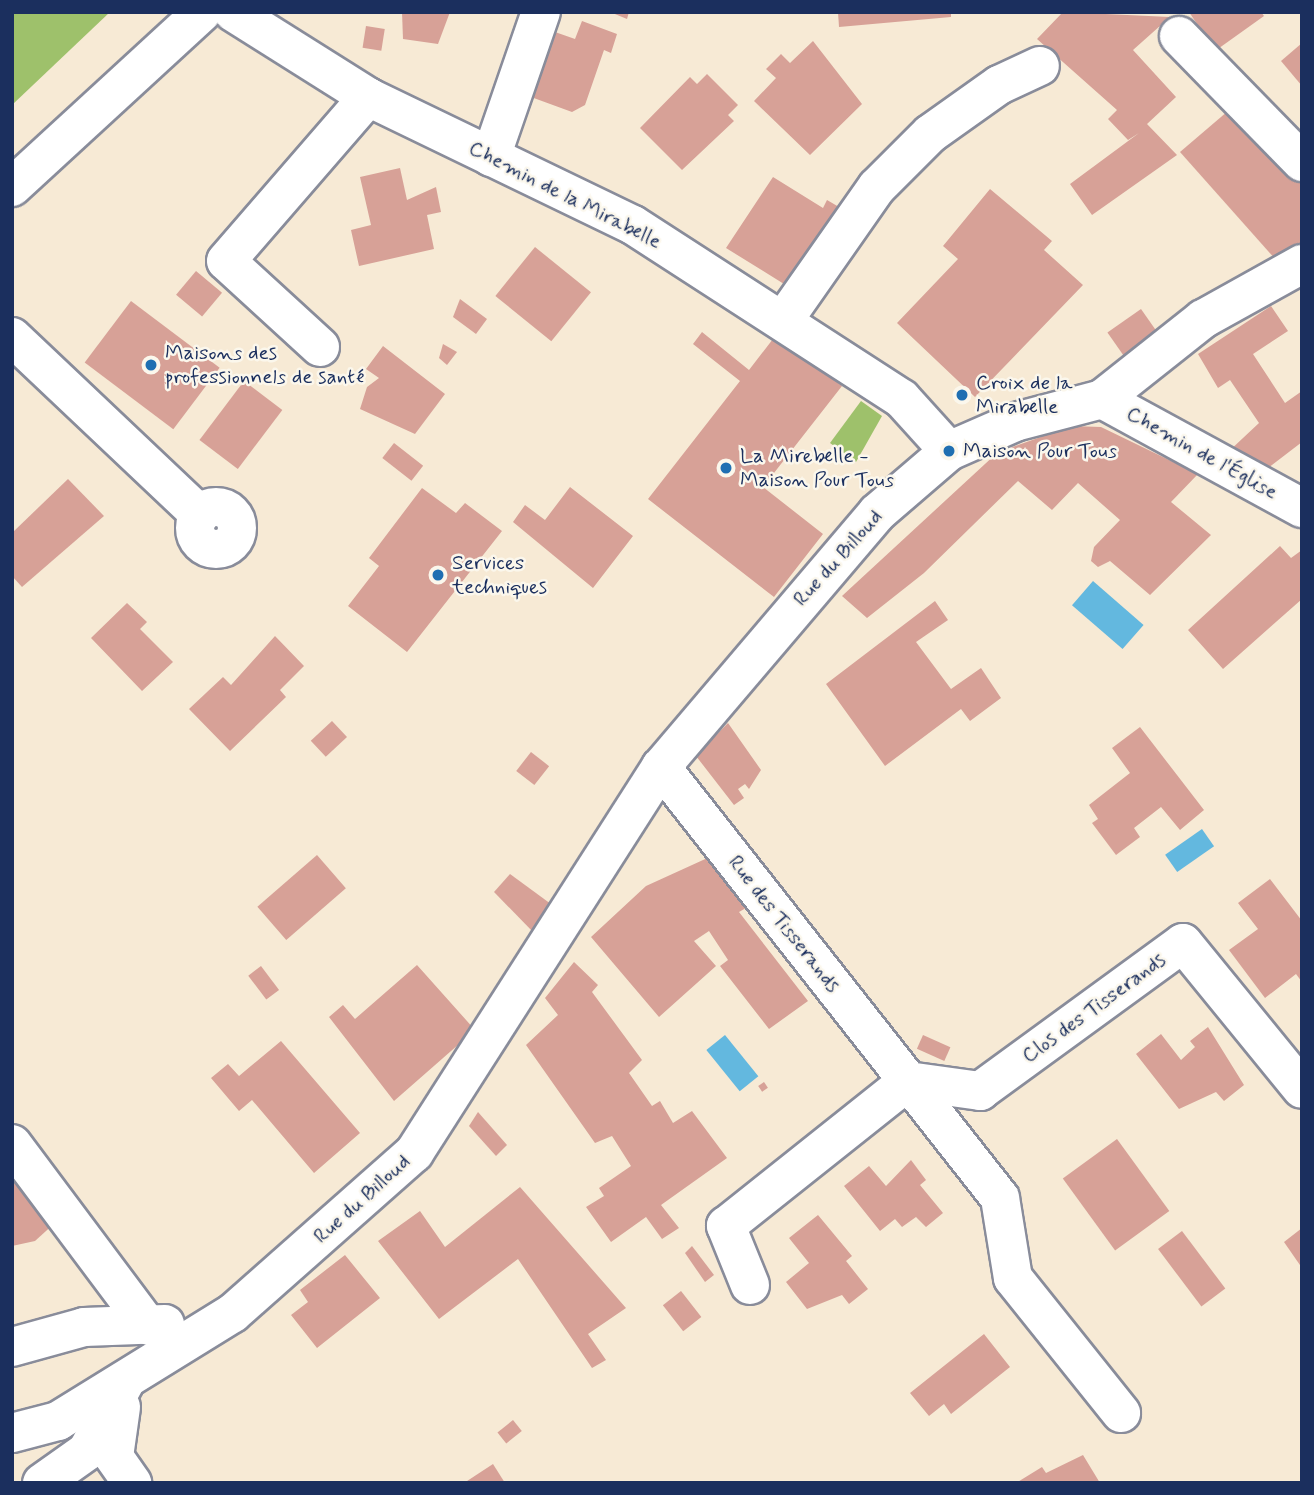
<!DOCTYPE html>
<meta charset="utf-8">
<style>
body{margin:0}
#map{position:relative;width:1314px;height:1495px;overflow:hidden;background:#f7ead5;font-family:Mynerve,sans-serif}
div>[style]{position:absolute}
.green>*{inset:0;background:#9ec16b}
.water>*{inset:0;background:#63b8df;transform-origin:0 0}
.building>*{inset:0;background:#d7a197;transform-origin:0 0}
.roads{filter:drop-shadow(2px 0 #898c9a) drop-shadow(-2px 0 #898c9a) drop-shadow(0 2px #898c9a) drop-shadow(0 -2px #898c9a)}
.minor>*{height:38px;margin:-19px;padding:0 19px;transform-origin:19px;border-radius:19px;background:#fff}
.minor>.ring{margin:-19px;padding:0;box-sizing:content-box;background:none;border:38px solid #fff;border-radius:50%}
.dots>*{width:19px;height:19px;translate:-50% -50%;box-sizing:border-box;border:4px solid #fbf7ec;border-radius:50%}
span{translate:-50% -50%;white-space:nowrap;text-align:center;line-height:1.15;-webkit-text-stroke:5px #fbf7ec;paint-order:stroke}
.street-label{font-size:21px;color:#1b2f5e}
.poi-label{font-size:21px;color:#1b2f5e}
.left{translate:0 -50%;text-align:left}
.frame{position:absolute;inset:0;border:14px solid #1b2f5e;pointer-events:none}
</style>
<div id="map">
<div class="green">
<i style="clip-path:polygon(12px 12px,110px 12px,12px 105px)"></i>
<i style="clip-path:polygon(861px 401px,882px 416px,856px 462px,830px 443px)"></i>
</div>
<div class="water">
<i style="left:1093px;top:581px;width:67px;height:32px;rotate:41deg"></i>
<i style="left:1202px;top:829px;width:21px;height:45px;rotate:55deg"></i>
<i style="left:725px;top:1035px;width:53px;height:24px;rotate:51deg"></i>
</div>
<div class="building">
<i style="clip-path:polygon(402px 12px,450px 12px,438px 44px,403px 39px)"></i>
<i style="clip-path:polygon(610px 12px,629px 12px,627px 19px)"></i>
<i style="clip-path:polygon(838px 12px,951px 12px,951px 17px,839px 27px)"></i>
<i style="clip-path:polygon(1063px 12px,1170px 17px,1133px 50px,1176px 97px,1147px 124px,1177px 155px,1092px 215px,1070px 184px,1139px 133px,1128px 140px,1108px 119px,1117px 110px,1037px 39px)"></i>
<i style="clip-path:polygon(1189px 12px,1261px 12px,1264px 16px,1215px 51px)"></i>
<i style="clip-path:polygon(582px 21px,617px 34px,611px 53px,604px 50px,585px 105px,572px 112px,531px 97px,555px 32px,575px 39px)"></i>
<i style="left:366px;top:26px;width:19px;height:22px;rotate:9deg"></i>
<i style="clip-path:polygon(813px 41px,862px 104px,810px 155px,754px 101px,776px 78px,766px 69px,781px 54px,790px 63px)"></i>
<i style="clip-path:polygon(1302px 43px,1302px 86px,1281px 61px)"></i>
<i style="clip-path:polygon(707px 74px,738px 105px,728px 115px,734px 121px,682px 170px,640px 128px,690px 77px,697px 84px)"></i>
<i style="clip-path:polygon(1228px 111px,1302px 176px,1302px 244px,1277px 261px,1180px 152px)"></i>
<i style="clip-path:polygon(400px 168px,407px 200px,436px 187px,441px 212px,427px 215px,434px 249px,359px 266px,351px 230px,371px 225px,360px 177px)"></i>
<i style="clip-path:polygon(773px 177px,823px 208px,827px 200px,839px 207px,784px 284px,726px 248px)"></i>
<i style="clip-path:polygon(990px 189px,1052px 241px,1044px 250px,1083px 285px,975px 397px,897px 323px,958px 259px,943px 246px)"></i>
<i style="left:535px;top:247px;width:72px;height:63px;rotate:39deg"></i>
<i style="left:196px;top:271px;width:34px;height:31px;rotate:40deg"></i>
<i style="clip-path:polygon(460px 299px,487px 319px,476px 334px,453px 317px)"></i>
<i style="left:131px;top:301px;width:111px;height:77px;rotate:37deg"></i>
<i style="clip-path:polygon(1271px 306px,1288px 331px,1253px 354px,1285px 403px,1302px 391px,1302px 442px,1263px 472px,1227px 453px,1259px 423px,1230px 380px,1218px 388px,1198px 354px)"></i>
<i style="left:1141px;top:309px;width:33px;height:41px;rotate:55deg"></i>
<i style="clip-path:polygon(702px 332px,749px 370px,776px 335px,842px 386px,763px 487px,823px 534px,774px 597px,648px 499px,740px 381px,693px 344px)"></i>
<i style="clip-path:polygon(443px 344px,457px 352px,447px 365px,439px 358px)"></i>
<i style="clip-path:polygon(383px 346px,445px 394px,415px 434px,360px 409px,367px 387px,379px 378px,366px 369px)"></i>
<i style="left:244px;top:381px;width:48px;height:74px;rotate:37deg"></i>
<i style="clip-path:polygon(1072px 426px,1101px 427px,1198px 474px,1171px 502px,1211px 535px,1150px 595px,1110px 561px,1098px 567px,1091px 561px,1094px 547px,1120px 520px,1078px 483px,1052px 510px,1018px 481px,924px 573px,867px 618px,842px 596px,998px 452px)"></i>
<i style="left:394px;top:443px;width:37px;height:19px;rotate:38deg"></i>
<i style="clip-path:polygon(68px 479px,104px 516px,22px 587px,12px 576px,12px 533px)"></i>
<i style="clip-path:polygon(570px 487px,633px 536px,593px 588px,513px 522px,525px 505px,545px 520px)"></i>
<i style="clip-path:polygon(422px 488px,456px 513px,465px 503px,502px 531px,407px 652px,348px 606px,379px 566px,369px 558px)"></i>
<i style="clip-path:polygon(1280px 546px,1291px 558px,1302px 550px,1302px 599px,1223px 669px,1188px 630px)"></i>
<i style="clip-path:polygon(935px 601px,948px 620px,916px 642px,951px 689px,981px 668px,1001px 698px,970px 721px,961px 709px,885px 766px,826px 684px)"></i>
<i style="clip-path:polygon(127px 603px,147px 622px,140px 629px,173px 662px,142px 691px,91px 638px)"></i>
<i style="clip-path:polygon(275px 636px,304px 666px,280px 690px,286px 697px,230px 751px,189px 709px,223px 677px,231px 685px)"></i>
<i style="left:332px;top:721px;width:22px;height:29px;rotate:47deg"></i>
<i style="clip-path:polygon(728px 723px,761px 770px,749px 789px,745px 784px,738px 789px,744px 798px,734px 805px,696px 756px)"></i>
<i style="clip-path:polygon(1140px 727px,1204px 810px,1180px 830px,1161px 807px,1134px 828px,1140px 837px,1116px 855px,1092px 823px,1098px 819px,1089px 805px,1130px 773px,1112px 748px)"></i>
<i style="left:531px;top:752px;width:23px;height:24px;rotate:38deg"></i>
<i style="left:317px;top:855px;width:44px;height:79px;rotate:49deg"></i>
<i style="clip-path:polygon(714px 855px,753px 904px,739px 912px,808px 1001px,769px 1029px,720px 966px,728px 960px,709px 931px,694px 941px,716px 966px,659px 1017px,591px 937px,646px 886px)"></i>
<i style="clip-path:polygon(510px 874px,555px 907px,534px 933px,494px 892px)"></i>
<i style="clip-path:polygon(1270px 879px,1302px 921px,1302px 982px,1296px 974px,1265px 998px,1229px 950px,1258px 929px,1238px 903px)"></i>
<i style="clip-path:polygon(574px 962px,598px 985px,592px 992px,642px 1060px,629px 1073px,652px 1106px,660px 1101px,673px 1123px,692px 1111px,727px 1158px,661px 1205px,679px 1228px,662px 1239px,646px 1217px,611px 1242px,586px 1207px,604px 1196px,599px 1188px,631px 1166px,612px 1136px,595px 1143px,526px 1045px,558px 1015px,545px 998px)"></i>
<i style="clip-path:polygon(417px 965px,475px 1030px,394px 1101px,329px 1017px,343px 1005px,355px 1019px)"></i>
<i style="left:261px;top:966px;width:30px;height:16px;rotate:53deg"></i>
<i style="clip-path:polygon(1208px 1027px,1244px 1085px,1224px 1101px,1216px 1092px,1179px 1109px,1136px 1054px,1161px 1034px,1181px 1060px,1195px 1047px,1190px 1041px)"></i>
<i style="left:923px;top:1035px;width:30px;height:15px;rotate:24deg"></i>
<i style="clip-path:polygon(281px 1041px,360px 1133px,314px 1173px,252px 1100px,239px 1111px,211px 1078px,228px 1064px,239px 1076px)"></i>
<i style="left:764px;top:1082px;width:7px;height:7px;rotate:56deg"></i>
<i style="clip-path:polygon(478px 1112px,507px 1145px,496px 1156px,469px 1126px)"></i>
<i style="left:1117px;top:1139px;width:89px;height:67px;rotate:54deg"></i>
<i style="clip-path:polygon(911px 1160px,926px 1180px,920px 1185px,943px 1213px,926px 1227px,916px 1217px,902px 1227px,895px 1219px,880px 1231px,844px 1186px,869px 1166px,886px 1186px)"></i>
<i style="clip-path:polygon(27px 1178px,57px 1221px,35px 1241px,12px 1246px,12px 1182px)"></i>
<i style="clip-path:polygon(520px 1187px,626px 1308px,588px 1334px,606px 1360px,592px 1368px,518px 1259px,439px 1319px,378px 1241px,420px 1211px,445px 1247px)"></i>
<i style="clip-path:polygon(818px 1215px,852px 1256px,846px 1261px,868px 1289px,849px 1304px,842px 1295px,807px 1309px,786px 1282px,809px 1263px,789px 1238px)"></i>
<i style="clip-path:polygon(1302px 1228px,1302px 1268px,1284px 1242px)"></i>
<i style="left:1182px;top:1231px;width:72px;height:30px;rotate:53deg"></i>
<i style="clip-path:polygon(692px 1246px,714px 1275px,705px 1282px,685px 1253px)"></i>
<i style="clip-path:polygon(345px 1255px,380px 1298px,317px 1348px,291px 1315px,308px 1302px,300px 1290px)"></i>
<i style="left:681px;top:1291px;width:33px;height:23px;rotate:52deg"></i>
<i style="clip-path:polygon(984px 1334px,1010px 1367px,951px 1414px,944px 1404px,929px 1416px,910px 1393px)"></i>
<i style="left:513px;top:1420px;width:14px;height:20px;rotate:51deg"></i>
<i style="clip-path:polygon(1083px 1455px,1100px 1483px,1016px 1483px,1042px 1467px,1046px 1473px)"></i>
<i style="clip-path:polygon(493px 1464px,505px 1483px,464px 1483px)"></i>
</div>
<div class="roads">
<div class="minor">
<i style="left:233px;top:12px;width:160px;rotate:32.2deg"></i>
<i style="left:368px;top:97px;width:294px;rotate:25.8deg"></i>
<i style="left:633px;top:225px;width:320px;rotate:32.9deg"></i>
<i style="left:902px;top:399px;width:70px;rotate:47.9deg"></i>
<i style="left:1179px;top:36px;width:176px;rotate:45.7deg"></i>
<i style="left:491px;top:157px;width:153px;rotate:-71deg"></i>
<i style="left:12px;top:187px;width:258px;rotate:-42.6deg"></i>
<i style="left:783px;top:321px;width:164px;rotate:-55deg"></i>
<i style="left:877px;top:187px;width:75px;rotate:-45deg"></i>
<i style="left:930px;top:134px;width:85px;rotate:-35.4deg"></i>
<i style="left:999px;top:85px;width:45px;rotate:-24.9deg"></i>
<i style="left:12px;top:337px;width:259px;rotate:43.4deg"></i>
<i style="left:320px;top:347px;width:127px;rotate:-137.5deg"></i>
<i style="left:226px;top:261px;width:217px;rotate:-49.1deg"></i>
<i style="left:1102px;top:399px;width:228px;rotate:28.6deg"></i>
<i class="ring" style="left:195px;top:507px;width:4px;height:4px"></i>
<i style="left:661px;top:767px;width:548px;rotate:51.81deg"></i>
<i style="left:1000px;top:1198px;width:81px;rotate:80.8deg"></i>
<i style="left:1013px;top:1278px;width:173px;rotate:51.3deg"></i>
<i style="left:12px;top:1144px;width:227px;rotate:53.2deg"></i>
<i style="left:750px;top:1285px;width:64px;rotate:-112.1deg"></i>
<i style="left:726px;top:1226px;width:233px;rotate:-38.5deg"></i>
<i style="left:908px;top:1081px;width:73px;rotate:7.9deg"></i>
<i style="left:980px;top:1091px;width:251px;rotate:-36.1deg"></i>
<i style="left:1183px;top:943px;width:188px;rotate:50.8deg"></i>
<i style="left:12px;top:1347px;width:75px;rotate:-15.5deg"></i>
<i style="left:84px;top:1327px;width:81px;rotate:-2.1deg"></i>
<i style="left:121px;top:1407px;width:50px;rotate:98deg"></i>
<i style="left:114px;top:1457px;width:32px;rotate:55deg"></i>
<i style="left:12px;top:1433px;width:48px;rotate:-14.6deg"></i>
<i style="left:58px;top:1421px;width:206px;rotate:-31.7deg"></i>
<i style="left:233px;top:1313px;width:242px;rotate:-41.5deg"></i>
<i style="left:414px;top:1153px;width:458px;rotate:-57.4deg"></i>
<i style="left:661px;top:767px;width:333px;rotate:-49.6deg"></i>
<i style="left:877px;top:513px;width:95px;rotate:-40.7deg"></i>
<i style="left:949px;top:451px;width:72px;rotate:-23.7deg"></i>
<i style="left:1015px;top:422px;width:90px;rotate:-14.8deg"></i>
<i style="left:1102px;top:399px;width:129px;rotate:-38.4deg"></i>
<i style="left:1203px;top:319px;width:113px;rotate:-29.1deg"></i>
<i style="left:42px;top:1483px;width:55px;rotate:-35.4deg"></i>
<i style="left:87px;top:1451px;width:77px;rotate:-61.1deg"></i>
</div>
</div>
<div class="dots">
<i style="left:151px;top:365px;background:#1f6fb2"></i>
<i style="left:962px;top:395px;background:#1f6fb2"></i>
<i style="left:949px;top:451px;background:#1f6fb2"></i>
<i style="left:726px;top:468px;background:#1f6fb2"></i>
<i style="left:438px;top:575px;background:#1f6fb2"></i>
</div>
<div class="street-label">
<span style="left:565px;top:195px;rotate:27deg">Chemin de la Mirabelle</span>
<span style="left:1202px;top:453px;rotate:29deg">Chemin de l'Église</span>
<span style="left:838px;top:558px;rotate:-48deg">Rue du Billoud</span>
<span style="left:784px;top:924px;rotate:52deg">Rue des Tisserands</span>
<span style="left:1094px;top:1008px;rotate:-36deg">Clos des Tisserands</span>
<span style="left:362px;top:1199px;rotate:-42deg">Rue du Billoud</span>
</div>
<div class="poi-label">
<span class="left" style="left:165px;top:365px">Maisons des<br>professionnels de santé</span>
<span class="left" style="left:976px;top:395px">Croix de la<br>Mirabelle</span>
<span class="left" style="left:963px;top:451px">Maison Pour Tous</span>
<span class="left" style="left:740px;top:468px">La Mirebelle -<br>Maison Pour Tous</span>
<span class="left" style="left:452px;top:575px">Services<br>techniques</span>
</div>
<div class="frame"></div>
</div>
